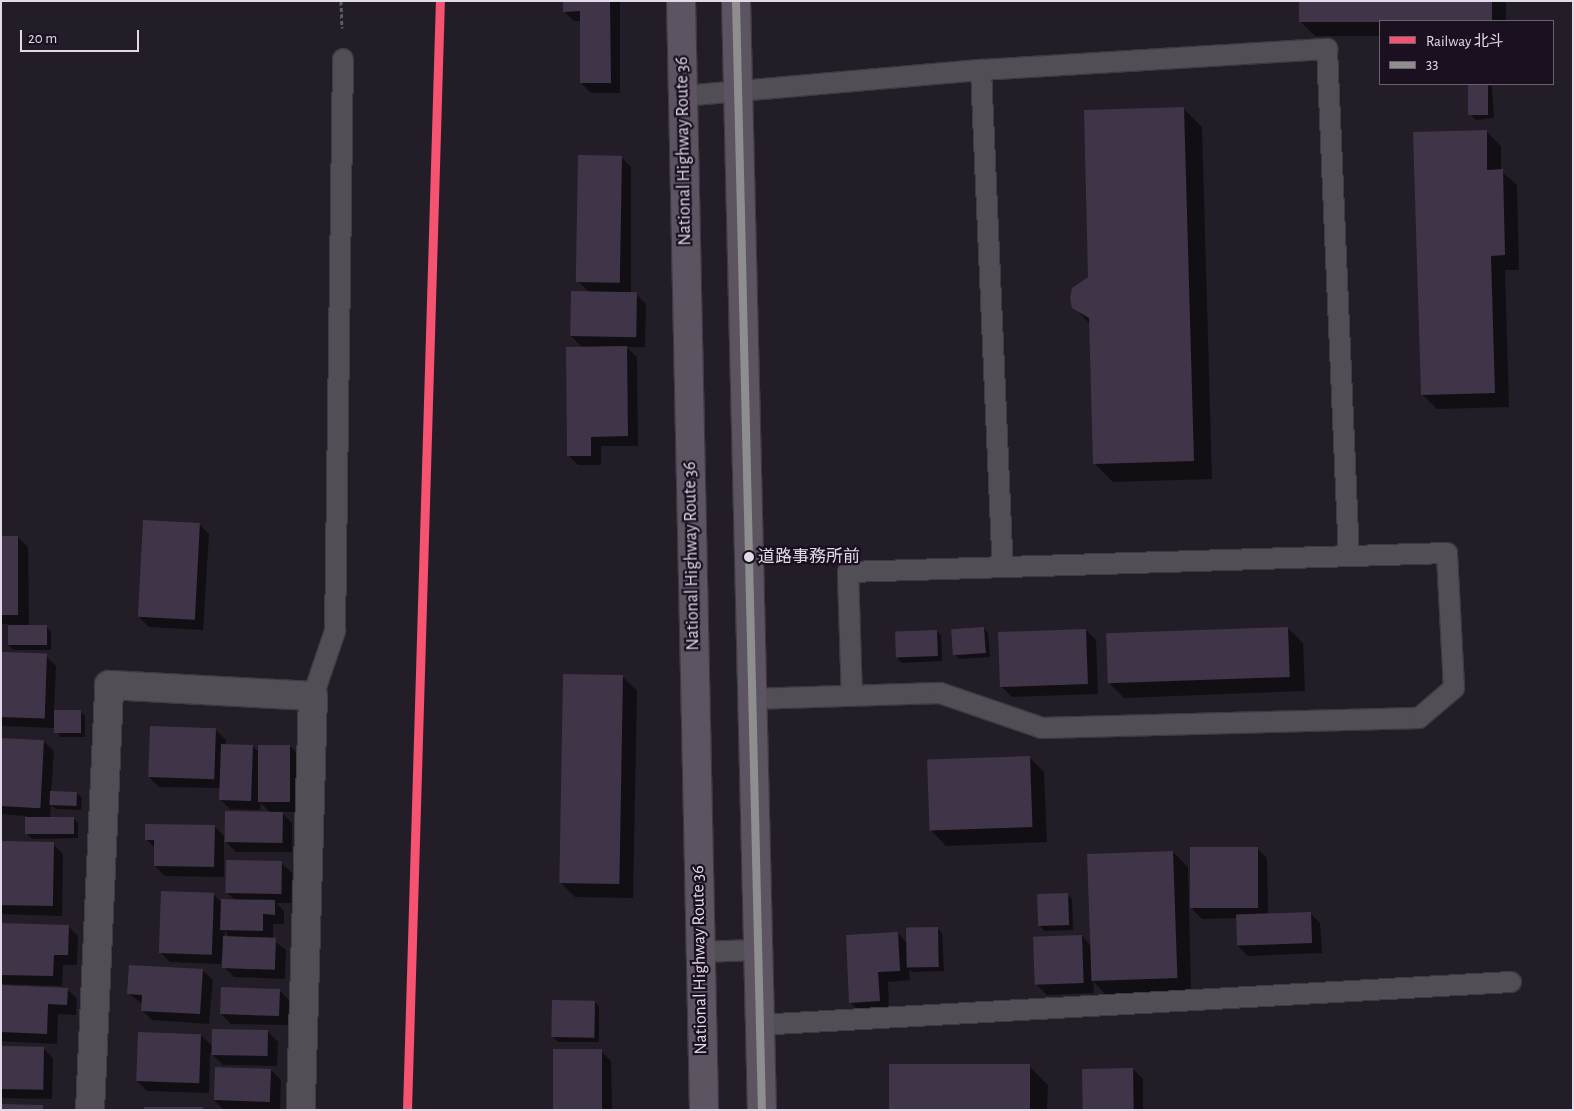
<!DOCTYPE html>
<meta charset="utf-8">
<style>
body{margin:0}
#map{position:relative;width:1574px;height:1111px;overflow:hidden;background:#221d26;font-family:"Alegreya Sans","Noto Sans JP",sans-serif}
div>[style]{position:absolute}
.shadow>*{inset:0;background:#0007}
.building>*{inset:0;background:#403548;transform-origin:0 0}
.path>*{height:3px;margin-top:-1.5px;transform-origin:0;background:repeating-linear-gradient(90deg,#5e5a61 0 4px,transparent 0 6.5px)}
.roads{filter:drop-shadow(1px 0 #3e3a41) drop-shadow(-1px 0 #3e3a41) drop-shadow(0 1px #3e3a41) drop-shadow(0 -1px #3e3a41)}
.lane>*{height:20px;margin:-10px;padding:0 10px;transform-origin:10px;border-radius:10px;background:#524e56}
.street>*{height:28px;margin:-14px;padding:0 14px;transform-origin:14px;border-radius:14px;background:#524e56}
.highway>*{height:28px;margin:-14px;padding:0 14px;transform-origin:14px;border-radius:14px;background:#5c5461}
.bus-1>*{height:8px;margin:-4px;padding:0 4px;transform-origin:4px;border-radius:4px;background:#8e8e8e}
.rail-1>*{height:9px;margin:-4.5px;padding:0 4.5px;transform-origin:4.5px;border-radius:4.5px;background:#f65372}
.dots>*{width:14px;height:14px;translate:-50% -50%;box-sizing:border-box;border:2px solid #1a1020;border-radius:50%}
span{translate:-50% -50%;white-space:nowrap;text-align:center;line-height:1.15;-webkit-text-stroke:4.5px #1a1020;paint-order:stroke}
.bus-label{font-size:17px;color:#e2dbe7}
.left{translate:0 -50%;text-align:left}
.street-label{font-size:18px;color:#e2dbe7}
.frame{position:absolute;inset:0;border:2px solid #e2dbe7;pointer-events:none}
.legend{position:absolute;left:1379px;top:20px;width:175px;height:65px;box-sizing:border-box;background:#1a1020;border:1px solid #6a6170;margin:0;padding:6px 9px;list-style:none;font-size:15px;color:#e2dbe7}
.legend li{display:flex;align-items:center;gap:10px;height:25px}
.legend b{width:25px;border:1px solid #6a6170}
.scale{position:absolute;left:20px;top:30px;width:119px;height:22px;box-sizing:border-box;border:2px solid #e2dbe7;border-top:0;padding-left:6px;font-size:15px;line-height:18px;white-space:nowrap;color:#e2dbe7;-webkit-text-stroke:4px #1a1020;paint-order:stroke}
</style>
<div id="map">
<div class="shadow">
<i style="clip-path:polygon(564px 1px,620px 1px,620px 93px,591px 93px,581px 83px,581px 21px,574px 21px,564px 11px)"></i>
<i style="clip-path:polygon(1301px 1px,1506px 1px,1506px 21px,1380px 21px,1380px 36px,1315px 36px,1301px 22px)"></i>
<i style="clip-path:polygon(1469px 84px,1492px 86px,1494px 118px,1476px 120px,1471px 115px)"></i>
<i style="clip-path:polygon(1184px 109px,1202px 127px,1212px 479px,1113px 482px,1095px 464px,1090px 324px,1074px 307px)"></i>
<i style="clip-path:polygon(1486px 131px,1501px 146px,1501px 171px,1517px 185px,1519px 270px,1505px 270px,1509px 407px,1437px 409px,1422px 394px)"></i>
<i style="clip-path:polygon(621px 157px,631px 167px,631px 294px,636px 294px,646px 304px,645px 347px,626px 347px,637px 357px,638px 446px,601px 446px,601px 465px,578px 465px,568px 455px,583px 348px,570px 335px,590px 293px,579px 282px)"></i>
<i style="clip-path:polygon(199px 524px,209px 534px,203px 630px,149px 627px,139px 617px)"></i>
<i style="clip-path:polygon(18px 537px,28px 547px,29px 626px,46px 627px,51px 631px,51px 650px,13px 650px,8px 645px,9px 624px,1px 624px,1px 538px)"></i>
<i style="clip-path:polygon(984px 628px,988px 633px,990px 657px,959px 659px,954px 654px)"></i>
<i style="clip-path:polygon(1288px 628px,1303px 643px,1305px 691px,1124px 698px,1109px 683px)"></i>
<i style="clip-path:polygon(1086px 630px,1096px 640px,1098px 694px,1012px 697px,1002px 687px)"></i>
<i style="clip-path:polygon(937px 631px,941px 636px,942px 661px,902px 663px,897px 658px)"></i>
<i style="clip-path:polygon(1px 653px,46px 656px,56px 666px,54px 711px,81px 712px,85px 716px,85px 737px,60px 737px,55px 728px,1px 726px)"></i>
<i style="clip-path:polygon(622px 676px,637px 691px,633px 898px,575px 897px,560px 882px)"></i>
<i style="clip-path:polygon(216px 730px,226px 740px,225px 745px,252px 746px,260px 753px,290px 746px,300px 756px,300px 812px,281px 812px,292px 823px,292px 852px,236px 852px,224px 840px,224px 877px,165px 876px,155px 866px,156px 849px,146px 839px,214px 826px,226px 838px,271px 813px,261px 803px,260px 810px,230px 809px,220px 799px,221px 788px,159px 787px,149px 777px)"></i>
<i style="clip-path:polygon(1px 739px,43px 741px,54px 751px,51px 792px,77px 793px,82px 798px,81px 810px,56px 809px,51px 805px,50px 818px,73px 818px,78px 823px,78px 838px,32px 839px,27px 834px,27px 816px,1px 814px)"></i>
<i style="clip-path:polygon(1029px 757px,1044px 772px,1047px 842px,946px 846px,932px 831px)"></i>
<i style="clip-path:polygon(1px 842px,53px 844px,63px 854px,62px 916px,1px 914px)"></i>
<i style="clip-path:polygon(1257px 848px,1267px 858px,1268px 915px,1310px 913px,1320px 923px,1322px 953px,1248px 956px,1238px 946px,1237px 918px,1202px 919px,1192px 909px)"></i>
<i style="clip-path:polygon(1173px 852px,1188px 867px,1191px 992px,1106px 995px,1093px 981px,1094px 993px,1047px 995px,1037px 985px,1035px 938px,1082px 936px,1090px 945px)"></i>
<i style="clip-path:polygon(281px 863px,292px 873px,291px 903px,276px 903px,284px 911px,284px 924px,273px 924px,273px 940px,286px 950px,285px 979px,234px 977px,224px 967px,229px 938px,225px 930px,221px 964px,170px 962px,160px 952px,213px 894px,222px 903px,235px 900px,226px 892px)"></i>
<i style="clip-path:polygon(1067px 895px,1072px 899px,1073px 930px,1045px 931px,1040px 926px)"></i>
<i style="clip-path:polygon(1px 924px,68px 926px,78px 936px,77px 965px,63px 965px,62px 986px,1px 984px)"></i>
<i style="clip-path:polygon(938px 929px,942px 933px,944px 971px,912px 972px,909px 969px,910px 980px,888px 982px,889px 1011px,860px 1012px,850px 1002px,898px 933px,907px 943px)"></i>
<i style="clip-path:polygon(202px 970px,213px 980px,209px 1024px,152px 1020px,142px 1010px,142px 1004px,129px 994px)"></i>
<i style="clip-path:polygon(1px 986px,67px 989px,77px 999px,76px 1015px,58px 1014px,57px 1044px,1px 1041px)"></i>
<i style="clip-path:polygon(279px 990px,289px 1000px,288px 1025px,231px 1024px,221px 1014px)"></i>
<i style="clip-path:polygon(595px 1002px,599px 1007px,599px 1042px,558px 1042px,553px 1037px)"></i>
<i style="clip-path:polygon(268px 1032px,278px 1042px,277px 1066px,223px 1065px,210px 1052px,209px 1093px,147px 1091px,137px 1081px,201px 1035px,213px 1047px)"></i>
<i style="clip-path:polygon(1px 1047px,43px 1048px,53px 1058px,52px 1099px,1px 1098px)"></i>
<i style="clip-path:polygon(601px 1051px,611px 1061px,612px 1110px,554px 1110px)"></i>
<i style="clip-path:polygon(1029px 1066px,1048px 1085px,1047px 1110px,889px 1110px)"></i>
<i style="clip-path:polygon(1133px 1069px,1143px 1079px,1143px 1110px,1084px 1110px)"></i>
<i style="clip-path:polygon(271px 1070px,281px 1080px,280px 1110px,224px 1110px,214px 1100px)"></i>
</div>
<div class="building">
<i style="clip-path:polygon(563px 1px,610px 1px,611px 83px,580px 83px,580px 11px,563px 12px)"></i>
<i style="left:1299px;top:1px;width:193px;height:21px"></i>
<i style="left:1468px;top:84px;width:20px;height:31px"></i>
<i style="clip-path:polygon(1184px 107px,1194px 461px,1093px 464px,1089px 318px,1072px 308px,1070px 298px,1072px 288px,1088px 277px,1084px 110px)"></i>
<i style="clip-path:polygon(1487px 130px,1487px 170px,1503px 169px,1505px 255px,1491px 256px,1495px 393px,1421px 395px,1413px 132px)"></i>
<i style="left:578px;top:155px;width:44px;height:127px;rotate:1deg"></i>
<i style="left:571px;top:291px;width:66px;height:45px;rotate:1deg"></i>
<i style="clip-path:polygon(627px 346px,628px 436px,591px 437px,591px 456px,567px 456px,566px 347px)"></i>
<i style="left:143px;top:520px;width:57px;height:97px;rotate:3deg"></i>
<i style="left:1px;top:536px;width:17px;height:79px"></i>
<i style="left:8px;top:625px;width:39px;height:20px"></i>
<i style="left:984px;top:627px;width:26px;height:33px;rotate:86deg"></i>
<i style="left:1288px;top:627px;width:50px;height:182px;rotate:88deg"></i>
<i style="left:1086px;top:629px;width:55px;height:88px;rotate:88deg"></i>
<i style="left:937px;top:630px;width:26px;height:42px;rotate:88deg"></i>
<i style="left:1px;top:652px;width:46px;height:65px;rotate:2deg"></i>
<i style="left:563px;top:674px;width:60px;height:209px;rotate:1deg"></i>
<i style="left:54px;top:710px;width:27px;height:23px"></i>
<i style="left:150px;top:726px;width:66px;height:51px;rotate:2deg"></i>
<i style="left:1px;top:738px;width:43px;height:68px;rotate:3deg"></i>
<i style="left:221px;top:744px;width:32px;height:56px;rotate:2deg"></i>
<i style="left:258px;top:745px;width:32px;height:57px"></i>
<i style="left:1030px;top:756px;width:71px;height:103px;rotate:88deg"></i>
<i style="left:50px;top:791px;width:27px;height:14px;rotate:2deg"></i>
<i style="left:225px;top:811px;width:58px;height:31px;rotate:1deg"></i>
<i style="left:74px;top:817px;width:17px;height:49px;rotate:90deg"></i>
<i style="clip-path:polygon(145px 824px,215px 825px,214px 867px,154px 866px,154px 840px,145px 840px)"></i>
<i style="left:1px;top:841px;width:53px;height:64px;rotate:1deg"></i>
<i style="left:1258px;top:847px;width:61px;height:68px;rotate:90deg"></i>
<i style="left:1173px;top:851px;width:127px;height:86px;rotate:88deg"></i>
<i style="left:226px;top:860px;width:56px;height:33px;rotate:1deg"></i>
<i style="left:161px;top:891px;width:53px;height:62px;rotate:2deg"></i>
<i style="left:1068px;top:893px;width:32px;height:31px;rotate:88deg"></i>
<i style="clip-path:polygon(221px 899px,275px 900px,275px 915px,263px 914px,263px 931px,220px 930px)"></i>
<i style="left:1311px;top:912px;width:31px;height:75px;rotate:88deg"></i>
<i style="clip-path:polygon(1px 923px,69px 925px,68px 955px,54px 955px,53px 976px,1px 975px)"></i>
<i style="left:938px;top:927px;width:40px;height:32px;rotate:89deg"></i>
<i style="clip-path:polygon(898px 932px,900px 971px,878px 972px,880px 1001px,849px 1003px,846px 935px)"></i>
<i style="left:1082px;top:935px;width:48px;height:49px;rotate:88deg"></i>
<i style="left:223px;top:936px;width:53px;height:32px;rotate:2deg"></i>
<i style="clip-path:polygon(129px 965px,203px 969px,200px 1014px,141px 1011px,142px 995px,127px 994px)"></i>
<i style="clip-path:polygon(1px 985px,68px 988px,67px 1005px,48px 1004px,47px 1034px,1px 1032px)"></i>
<i style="left:221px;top:987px;width:59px;height:27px;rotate:2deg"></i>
<i style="left:552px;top:1000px;width:43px;height:37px;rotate:1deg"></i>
<i style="left:212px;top:1029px;width:56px;height:26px;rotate:1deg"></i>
<i style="left:138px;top:1032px;width:63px;height:49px;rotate:2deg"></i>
<i style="left:1px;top:1046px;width:43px;height:43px;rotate:1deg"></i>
<i style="left:602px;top:1049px;width:61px;height:49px;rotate:90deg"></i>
<i style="left:889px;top:1064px;width:141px;height:46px"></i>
<i style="left:215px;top:1067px;width:56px;height:33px;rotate:2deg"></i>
<i style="left:1133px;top:1068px;width:42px;height:51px;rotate:89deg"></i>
<i style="clip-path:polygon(1px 1104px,43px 1105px,43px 1110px,1px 1110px)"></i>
<i style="left:144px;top:1107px;width:59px;height:3px"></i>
</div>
<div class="path">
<i style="left:341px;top:1px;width:27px;rotate:88deg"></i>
</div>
<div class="roads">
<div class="lane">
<i style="left:981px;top:70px;width:347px;rotate:-3.5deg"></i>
<i style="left:1327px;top:49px;width:507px;rotate:87.52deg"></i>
<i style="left:683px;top:96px;width:299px;rotate:-5deg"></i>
<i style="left:981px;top:70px;width:497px;rotate:87.5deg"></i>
<i style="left:313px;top:696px;width:69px;rotate:-71.3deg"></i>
<i style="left:335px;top:631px;width:572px;rotate:-89.2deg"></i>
<i style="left:750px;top:699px;width:190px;rotate:-1.8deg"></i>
<i style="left:940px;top:693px;width:108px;rotate:18.9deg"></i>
<i style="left:1042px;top:728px;width:377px;rotate:-1.5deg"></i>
<i style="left:1419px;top:718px;width:46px;rotate:-40.6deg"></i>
<i style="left:1454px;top:688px;width:135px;rotate:-93deg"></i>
<i style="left:1447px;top:553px;width:599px;rotate:178.18deg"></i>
<i style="left:848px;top:572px;width:124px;rotate:88.2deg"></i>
<i style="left:700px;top:952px;width:56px;rotate:-2deg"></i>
<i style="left:758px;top:1025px;width:754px;rotate:-3.27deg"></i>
</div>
<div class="street">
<i style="left:90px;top:1110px;width:425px;rotate:-87.4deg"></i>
<i style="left:109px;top:685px;width:204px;rotate:3.1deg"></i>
<i style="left:313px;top:696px;width:414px;rotate:91.7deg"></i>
</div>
<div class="highway">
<i style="left:681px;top:1px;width:1109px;rotate:88.81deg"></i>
<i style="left:736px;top:1px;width:1109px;rotate:88.66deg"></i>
</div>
</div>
<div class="bus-1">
<i style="left:736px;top:1px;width:1109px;rotate:88.66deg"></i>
</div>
<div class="rail-1">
<i style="left:407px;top:1110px;width:1109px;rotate:-88.3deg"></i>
</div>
<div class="dots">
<i style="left:749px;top:557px;background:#e2dbe7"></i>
</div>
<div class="bus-label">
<span class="left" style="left:758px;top:557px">道路事務所前</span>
</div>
<div class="street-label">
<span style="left:684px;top:151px;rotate:-91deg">National Highway Route 36</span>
<span style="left:692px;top:556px;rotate:-91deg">National Highway Route 36</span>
<span style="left:700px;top:960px;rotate:-91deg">National Highway Route 36</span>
</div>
<div class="frame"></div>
<ul class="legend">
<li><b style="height:6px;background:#f65372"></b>Railway 北斗</li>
<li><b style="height:6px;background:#8e8e8e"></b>33</li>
</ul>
<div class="scale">20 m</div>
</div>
